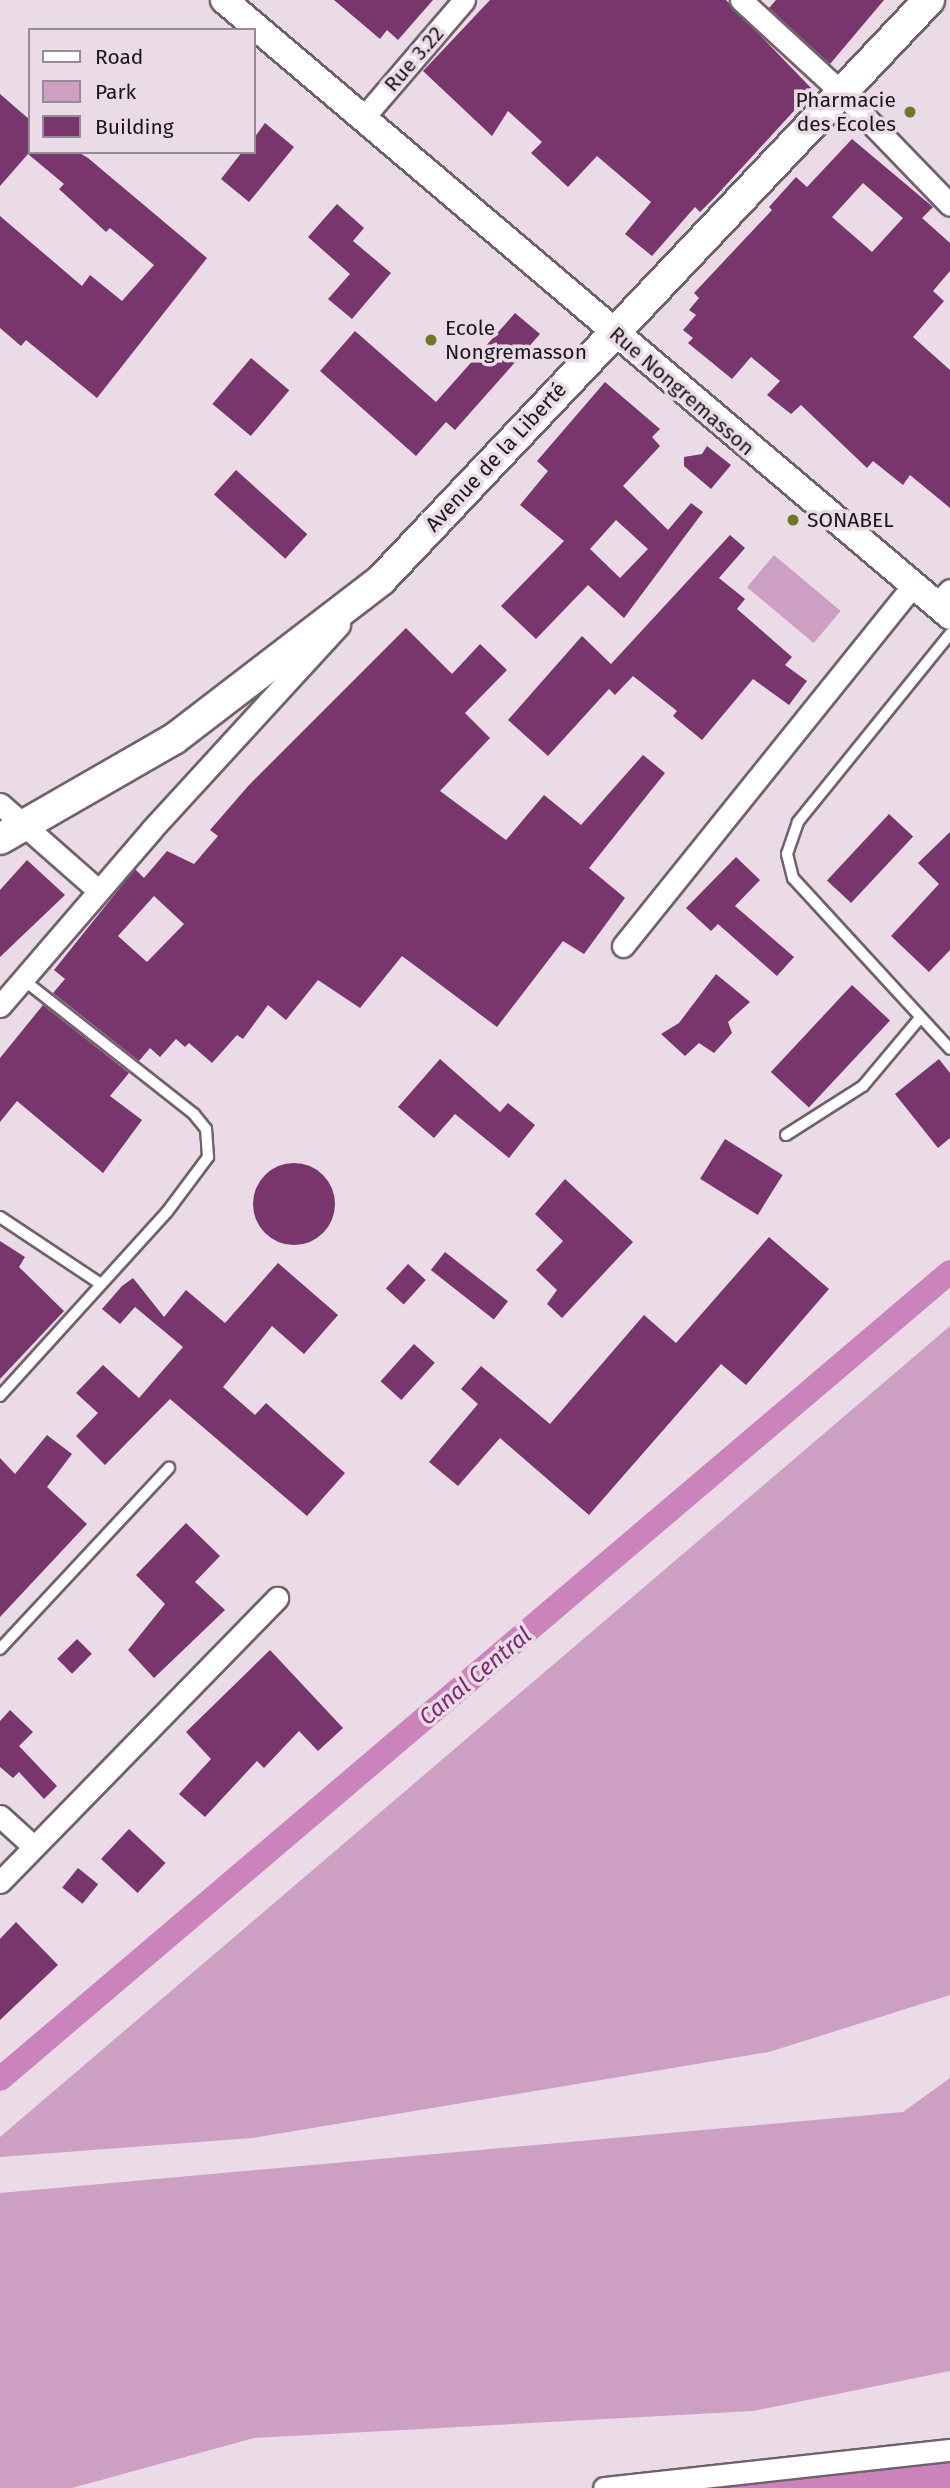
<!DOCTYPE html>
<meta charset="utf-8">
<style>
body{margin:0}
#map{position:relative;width:950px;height:2488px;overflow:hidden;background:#ebdbe7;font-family:"Fira Sans",sans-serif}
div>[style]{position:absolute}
.green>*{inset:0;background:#cd9fc2;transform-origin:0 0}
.water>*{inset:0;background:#cb83bc}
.canal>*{height:24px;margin:-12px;padding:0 12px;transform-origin:12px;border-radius:12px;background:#cb83bc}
.building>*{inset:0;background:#78366c;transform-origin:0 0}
.round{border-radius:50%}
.roads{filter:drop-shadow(2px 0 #70626d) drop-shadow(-2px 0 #70626d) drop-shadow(0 2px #70626d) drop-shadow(0 -2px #70626d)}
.service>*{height:10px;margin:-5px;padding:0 5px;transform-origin:5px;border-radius:5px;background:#fff}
.minor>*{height:21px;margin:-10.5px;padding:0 10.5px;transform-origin:10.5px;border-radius:10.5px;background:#fff}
.tertiary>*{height:26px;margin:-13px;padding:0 13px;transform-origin:13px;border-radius:13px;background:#fff}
.secondary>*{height:30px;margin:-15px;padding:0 15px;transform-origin:15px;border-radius:15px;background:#fff}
.dots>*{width:19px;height:19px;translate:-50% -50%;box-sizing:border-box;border:4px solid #ebdbe7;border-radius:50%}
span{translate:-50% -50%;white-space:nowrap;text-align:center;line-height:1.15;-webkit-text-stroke:7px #ebdbe7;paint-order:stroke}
.street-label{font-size:21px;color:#1a1519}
.poi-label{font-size:21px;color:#1a1519}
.right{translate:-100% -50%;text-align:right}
.left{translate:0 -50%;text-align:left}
.water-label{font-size:23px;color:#7e2971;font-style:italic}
.legend{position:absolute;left:28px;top:28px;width:228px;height:126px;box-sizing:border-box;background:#ebdbe7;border:2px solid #978c95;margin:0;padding:9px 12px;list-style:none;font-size:21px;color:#1a1519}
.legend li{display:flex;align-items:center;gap:14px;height:35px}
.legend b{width:35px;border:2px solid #978c95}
</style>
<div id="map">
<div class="green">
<i style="left:774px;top:555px;width:87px;height:42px;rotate:40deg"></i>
<i style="clip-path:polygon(950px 1326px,950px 1995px,769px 2052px,252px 2138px,0 2157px,0 2137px)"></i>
<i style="clip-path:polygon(950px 2078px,950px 2371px,753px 2411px,254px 2438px,72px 2488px,0 2488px,0 2193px,903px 2112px)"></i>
</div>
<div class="water">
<i style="clip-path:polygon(950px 2452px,950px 2488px,662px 2488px)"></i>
</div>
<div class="canal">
<i style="left:0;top:2079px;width:1246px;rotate:-40.35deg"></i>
</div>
<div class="building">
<i style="clip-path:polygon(334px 0,433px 0,398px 40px,387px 30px,380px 39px)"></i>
<i style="clip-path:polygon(490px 0,726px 0,813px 90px,715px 197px,700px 212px,695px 207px,652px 256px,625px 234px,651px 202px,597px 156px,568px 187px,531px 153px,542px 142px,508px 111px,492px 136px,423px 71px)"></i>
<i style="clip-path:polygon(776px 0,884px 0,830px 64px,769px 8px)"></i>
<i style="clip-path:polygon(0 94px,30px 120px,30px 152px,78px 152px,88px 158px,207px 258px,97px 398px,26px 340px,21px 346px,0 328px,0 216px,82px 286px,90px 275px,122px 301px,154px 265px,110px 228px,106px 232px,59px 189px,64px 184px,28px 154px,0 186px)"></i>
<i style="clip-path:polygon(265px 123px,294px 147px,249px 202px,221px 179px,242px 152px,254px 152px,254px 138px)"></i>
<i style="clip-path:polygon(evenodd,852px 139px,933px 207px,922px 218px,950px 243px,950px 271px,933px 291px,944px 301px,913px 337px,950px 370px,950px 508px,910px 475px,903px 485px,873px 461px,867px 468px,801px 405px,791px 414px,767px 395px,780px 381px,751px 357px,732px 379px,688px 343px,693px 338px,683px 330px,696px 315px,689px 310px,699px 298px,694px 293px,772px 210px,769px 207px,796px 177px,807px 187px,852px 139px,863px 183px,903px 218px,872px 252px,832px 217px,863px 183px)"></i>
<i style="clip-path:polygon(337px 204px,364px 228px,353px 241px,391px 273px,352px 319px,328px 299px,350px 274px,308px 237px)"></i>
<i style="clip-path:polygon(515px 313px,540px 334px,455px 430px,446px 422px,416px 456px,320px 371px,355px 331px,436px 402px)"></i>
<i style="left:251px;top:358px;width:50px;height:60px;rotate:40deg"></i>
<i style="clip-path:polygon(evenodd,605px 382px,660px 429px,652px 437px,660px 446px,623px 486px,668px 530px,691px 503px,703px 512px,624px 618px,588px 585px,536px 639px,501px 606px,564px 541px,520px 505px,548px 471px,537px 461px,605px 382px,616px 520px,648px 549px,620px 578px,590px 549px,616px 520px)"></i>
<i style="clip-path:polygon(707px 446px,731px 465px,711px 489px,684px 466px,684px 457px,702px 454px)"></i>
<i style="left:236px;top:470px;width:96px;height:33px;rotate:42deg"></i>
<i style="clip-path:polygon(730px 535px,745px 548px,719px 578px,745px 599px,737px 609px,792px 657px,785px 665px,807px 681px,789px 705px,753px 679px,702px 740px,673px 716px,677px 711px,633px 676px,615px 695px,609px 689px,548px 756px,508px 720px,582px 636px,611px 664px)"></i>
<i style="clip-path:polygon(evenodd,406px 628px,452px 674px,480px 644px,507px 670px,465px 713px,490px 738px,440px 791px,506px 840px,544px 795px,581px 825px,643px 755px,665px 773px,589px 868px,625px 898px,584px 954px,563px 941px,497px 1027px,402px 956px,360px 1008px,318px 980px,286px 1020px,268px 1005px,243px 1039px,237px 1035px,212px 1063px,189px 1043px,185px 1047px,176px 1039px,160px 1057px,150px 1048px,139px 1061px,53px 993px,65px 979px,54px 970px,135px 869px,144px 878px,167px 851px,194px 864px,218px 836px,210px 830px,249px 785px,406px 628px,154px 896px,184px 924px,147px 962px,118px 936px,154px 896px)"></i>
<i style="left:889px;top:814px;width:33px;height:91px;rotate:43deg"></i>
<i style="clip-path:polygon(950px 832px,950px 950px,929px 972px,891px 936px,939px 884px,918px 863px)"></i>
<i style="clip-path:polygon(736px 857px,760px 880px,735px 906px,794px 957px,777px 976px,718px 924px,711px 931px,686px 908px)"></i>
<i style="clip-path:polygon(27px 860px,65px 895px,0 957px,0 890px)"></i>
<i style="clip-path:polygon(716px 974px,750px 1002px,728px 1022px,732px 1033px,714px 1053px,699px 1043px,685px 1056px,661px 1034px,679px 1023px)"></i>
<i style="left:852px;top:985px;width:52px;height:119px;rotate:43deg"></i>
<i style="clip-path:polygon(43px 1005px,129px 1073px,110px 1096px,142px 1120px,103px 1173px,17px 1101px,0 1122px,0 1058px)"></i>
<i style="clip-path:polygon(440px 1059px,500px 1112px,508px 1103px,535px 1125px,509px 1158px,455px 1114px,434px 1138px,398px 1107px)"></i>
<i style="clip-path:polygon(939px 1059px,950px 1073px,950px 1138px,938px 1148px,895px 1094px)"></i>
<i style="left:725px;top:1139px;width:68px;height:47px;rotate:32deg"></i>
<i class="round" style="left:253px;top:1163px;width:82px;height:82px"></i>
<i style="clip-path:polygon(565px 1179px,633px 1242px,562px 1318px,547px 1304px,557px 1290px,536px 1270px,563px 1241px,535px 1214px)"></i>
<i style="clip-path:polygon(769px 1237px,829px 1289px,746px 1385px,721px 1364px,589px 1515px,500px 1438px,458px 1486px,429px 1462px,478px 1404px,461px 1389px,481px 1366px,550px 1424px,644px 1315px,676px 1343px)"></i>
<i style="clip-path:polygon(0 1241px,25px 1257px,19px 1267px,64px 1311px,0 1379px)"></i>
<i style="left:445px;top:1252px;width:80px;height:23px;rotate:38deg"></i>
<i style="clip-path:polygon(278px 1263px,338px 1315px,304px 1354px,272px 1326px,223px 1387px,255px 1415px,266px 1403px,345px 1473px,307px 1516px,170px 1399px,105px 1465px,76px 1436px,98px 1413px,76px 1393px,103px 1365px,139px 1398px,183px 1347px,135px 1307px,120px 1324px,102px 1309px,122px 1286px,133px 1278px,164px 1317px,186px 1290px,225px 1323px)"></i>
<i style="left:408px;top:1264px;width:24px;height:33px;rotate:42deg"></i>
<i style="left:414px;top:1344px;width:28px;height:50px;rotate:42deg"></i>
<i style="clip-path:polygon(47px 1435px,72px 1454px,47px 1487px,87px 1524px,0 1617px,0 1458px,15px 1474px)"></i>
<i style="clip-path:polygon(186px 1523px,220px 1556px,195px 1582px,225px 1610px,154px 1678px,128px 1650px,165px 1604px,136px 1575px)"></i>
<i style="left:77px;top:1639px;width:21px;height:28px;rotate:45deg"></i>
<i style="clip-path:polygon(270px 1650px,343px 1728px,318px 1751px,299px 1731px,264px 1768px,257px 1761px,205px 1817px,179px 1794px,211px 1759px,186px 1732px)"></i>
<i style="clip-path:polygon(10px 1710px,33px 1732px,19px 1746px,57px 1786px,44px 1799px,19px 1772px,13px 1778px,0 1767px,0 1721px)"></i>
<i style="left:129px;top:1829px;width:50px;height:41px;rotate:43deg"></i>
<i style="left:78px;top:1868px;width:26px;height:25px;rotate:39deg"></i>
<i style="clip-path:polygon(16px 1922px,58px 1965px,0 2020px,0 1939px)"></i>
</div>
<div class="roads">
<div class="service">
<i style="left:950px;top:634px;width:242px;rotate:129deg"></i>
<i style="left:798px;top:822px;width:34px;rotate:109deg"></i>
<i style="left:787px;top:854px;width:25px;rotate:76deg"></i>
<i style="left:793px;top:878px;width:232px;rotate:47.4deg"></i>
<i style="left:786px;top:1135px;width:91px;rotate:-32.5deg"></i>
<i style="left:863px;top:1086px;width:89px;rotate:-50deg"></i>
<i style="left:0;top:1217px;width:121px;rotate:33.6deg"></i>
<i style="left:0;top:1396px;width:248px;rotate:-47.8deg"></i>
<i style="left:167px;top:1212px;width:69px;rotate:-53.3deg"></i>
<i style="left:208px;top:1157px;width:28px;rotate:-94deg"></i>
<i style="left:206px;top:1129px;width:19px;rotate:-129deg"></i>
<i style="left:194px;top:1114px;width:216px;rotate:-141.8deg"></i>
<i style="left:0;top:1649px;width:248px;rotate:-47deg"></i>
</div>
<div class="minor">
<i style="left:741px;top:0;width:134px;rotate:42.6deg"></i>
<i style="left:840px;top:91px;width:158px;rotate:46deg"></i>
<i style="left:363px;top:118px;width:155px;rotate:-49.4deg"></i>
<i style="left:937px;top:604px;width:19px;rotate:-47deg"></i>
<i style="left:0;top:804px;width:130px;rotate:41.3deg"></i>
<i style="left:623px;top:946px;width:463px;rotate:-51.2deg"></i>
<i style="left:0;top:1006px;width:233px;rotate:-49.3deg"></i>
<i style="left:152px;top:829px;width:277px;rotate:-47.5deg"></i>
<i style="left:0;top:1816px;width:45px;rotate:42.3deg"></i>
<i style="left:0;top:1882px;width:397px;rotate:-45.7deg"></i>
<i style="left:604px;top:2488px;width:348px;rotate:-6.3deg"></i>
</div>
<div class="tertiary">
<i style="left:224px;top:0;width:952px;rotate:40.31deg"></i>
</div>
<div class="secondary">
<i style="left:0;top:839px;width:201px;rotate:-29.9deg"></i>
<i style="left:174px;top:739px;width:261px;rotate:-37.5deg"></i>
<i style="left:381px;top:580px;width:798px;rotate:-46.62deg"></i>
</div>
</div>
<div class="dots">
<i style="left:910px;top:112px;background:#6d7824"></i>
<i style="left:431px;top:340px;background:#6d7824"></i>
<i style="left:793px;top:520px;background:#6d7824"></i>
</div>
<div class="street-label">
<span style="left:414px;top:59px;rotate:-49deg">Rue 3.22</span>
<span style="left:682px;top:391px;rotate:41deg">Rue Nongremasson</span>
<span style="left:496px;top:457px;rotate:-47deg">Avenue de la Liberté</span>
</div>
<div class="poi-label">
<span class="right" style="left:896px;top:112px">Pharmacie<br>des Ecoles</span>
<span class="left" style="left:445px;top:340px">Ecole<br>Nongremasson</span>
<span class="left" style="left:807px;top:520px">SONABEL</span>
</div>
<div class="water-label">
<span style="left:475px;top:1676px;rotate:-40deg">Canal Central</span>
</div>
<ul class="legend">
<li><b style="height:9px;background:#fff"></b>Road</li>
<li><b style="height:19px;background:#cd9fc2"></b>Park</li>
<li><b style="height:19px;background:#78366c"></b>Building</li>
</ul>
</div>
